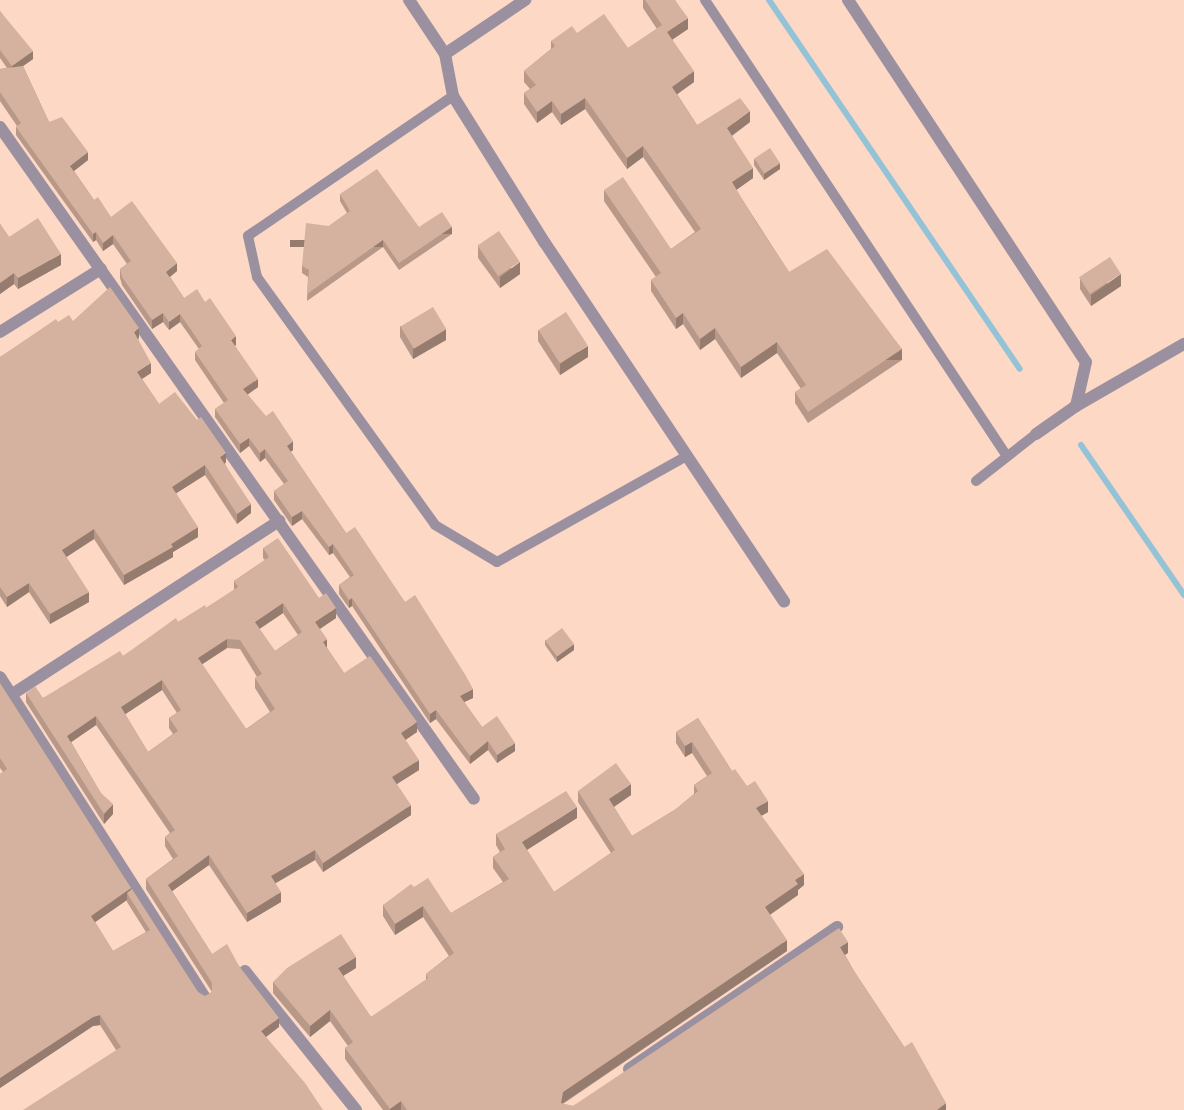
<!DOCTYPE html>
<style>
body{margin:0}
#map{position:relative;width:1184px;height:1110px;overflow:hidden;background:#fcd8c5;font-family:Lato,sans-serif}
div>[style]{position:absolute}
.stream>*{height:6px;margin:-3px;padding:0 3px;transform-origin:3px;border-radius:3px;background:#94c3d7}
.service>*{height:10px;margin:-5px;padding:0 5px;transform-origin:5px;border-radius:5px;background:#9b909f}
.minor>*{height:12px;margin:-6px;padding:0 6px;transform-origin:6px;border-radius:6px;background:#9b909f}
.wall>*{inset:0;background:#b79889}
.shaded-wall>*{inset:0;background:#957c6f;transform-origin:0 0}
.building>*{inset:0;background:#d5b19f;transform-origin:0 0}
span{translate:-50% -50%;white-space:nowrap;text-align:center;line-height:1.15;-webkit-text-stroke:6px #ffe9dd;paint-order:stroke}
</style>
<div id="map">
<div class="stream">
<i style="left:769px;top:0;width:446px;rotate:55.8deg"></i>
<i style="left:1081px;top:445px;width:182px;rotate:55.5deg"></i>
</div>
<div class="service">
<i style="left:705px;top:0;width:546px;rotate:56.51deg"></i>
<i style="left:453px;top:96px;width:248px;rotate:145.7deg"></i>
<i style="left:248px;top:236px;width:42px;rotate:77.6deg"></i>
<i style="left:257px;top:277px;width:305px;rotate:54.3deg"></i>
<i style="left:435px;top:525px;width:72px;rotate:30.8deg"></i>
<i style="left:497px;top:562px;width:218px;rotate:-29.2deg"></i>
<i style="left:976px;top:481px;width:76px;rotate:-38.1deg"></i>
</div>
<div class="minor">
<i style="left:409px;top:0;width:65px;rotate:56.3deg"></i>
<i style="left:445px;top:54px;width:43px;rotate:79.2deg"></i>
<i style="left:453px;top:96px;width:173px;rotate:58deg"></i>
<i style="left:545px;top:243px;width:431px;rotate:56.3deg"></i>
<i style="left:848px;top:0;width:433px;rotate:56.7deg"></i>
<i style="left:1086px;top:362px;width:45px;rotate:102.8deg"></i>
<i style="left:1076px;top:406px;width:49px;rotate:145deg"></i>
<i style="left:445px;top:54px;width:97px;rotate:-34deg"></i>
<i style="left:0;top:127px;width:822px;rotate:54.8deg"></i>
<i style="left:0;top:332px;width:119px;rotate:-32deg"></i>
<i style="left:1076px;top:406px;width:125px;rotate:-29.9deg"></i>
<i style="left:0;top:677px;width:380px;rotate:57.4deg"></i>
<i style="left:11px;top:695px;width:320px;rotate:-33deg"></i>
<i style="left:245px;top:971px;width:178px;rotate:51.4deg"></i>
<i style="left:629px;top:1069px;width:252px;rotate:-34.3deg"></i>
</div>
<div class="wall">
<i style="clip-path:polygon(643px 0,675px 0,688px 29px,672px 40px,694px 82px,677px 94px,697px 125px,750px 122px,732px 136px,753px 178px,736px 190px,789px 272px,902px 360px,808px 423px,795px 403px,795px 392px,801px 389px,777px 353px,741px 378px,715px 339px,700px 350px,683px 324px,676px 329px,651px 291px,651px 280px,656px 277px,604px 201px,604px 190px,671px 249px,695px 232px,643px 157px,627px 169px,585px 109px,561px 125px,552px 112px,537px 123px,524px 104px,524px 93px,530px 89px,524px 82px,524px 71px,551px 49px,551px 41px,577px 33px,628px 48px,657px 29px,643px 8px)"></i>
<i style="clip-path:polygon(0 11px,33px 59px,23px 66px,49px 122px,88px 160px,74px 171px,94px 200px,111px 217px,177px 271px,170px 277px,184px 298px,236px 345px,235px 346px,258px 387px,247px 394px,293px 450px,291px 452px,346px 533px,405px 602px,473px 698px,464px 702px,482px 727px,515px 751px,497px 763px,488px 750px,470px 764px,436px 719px,430px 723px,352px 606px,349px 608px,339px 594px,339px 585px,350px 577px,333px 553px,329px 555px,302px 519px,292px 526px,274px 500px,274px 491px,284px 484px,265px 458px,260px 462px,249px 446px,240px 453px,215px 417px,215px 409px,224px 403px,195px 360px,195px 352px,199px 349px,180px 322px,169px 330px,163px 322px,152px 329px,122px 285px,120px 278px,120px 269px,127px 264px,113px 244px,103px 251px,96px 240px,93px 242px,16px 135px,16px 127px,17px 126px,0 101px,0 69px,7px 68px,0 58px)"></i>
<i style="clip-path:polygon(754px 159px,780px 169px,764px 180px,754px 165px)"></i>
<i style="clip-path:polygon(340px 194px,419px 227px,452px 234px,399px 270px,383px 247px,307px 301px,308px 277px,302px 273px,302px 266px,329px 226px,347px 213px,340px 201px)"></i>
<i style="clip-path:polygon(0 224px,9px 237px,61px 265px,18px 289px,14px 284px,0 294px)"></i>
<i style="clip-path:polygon(478px 246px,520px 274px,500px 288px,478px 258px)"></i>
<i style="clip-path:polygon(1080px 278px,1121px 286px,1091px 306px,1080px 289px)"></i>
<i style="clip-path:polygon(73px 321px,139px 338px,138px 339px,151px 373px,142px 379px,159px 404px,226px 462px,225px 464px,251px 513px,237px 524px,205px 475px,176px 493px,198px 537px,173px 552px,173px 557px,124px 585px,94px 539px,66px 557px,89px 602px,50px 624px,29px 592px,7px 607px,0 596px,0 357px,58px 322px)"></i>
<i style="clip-path:polygon(400px 326px,446px 340px,413px 359px,400px 337px)"></i>
<i style="clip-path:polygon(538px 330px,588px 357px,560px 375px,538px 341px)"></i>
<i style="clip-path:polygon(evenodd,263px 548px,319px 598px,336px 618px,320px 629px,327px 648px,344px 673px,417px 732px,405px 740px,419px 770px,397px 784px,411px 815px,323px 872px,315px 860px,275px 883px,281px 902px,247px 922px,209px 865px,172px 891px,212px 954px,239px 966px,279px 1027px,116px 1050px,100px 1025px,93px 1026px,0 1088px,0 774px,3px 772px,0 768px,0 683px,131px 890px,198px 992px,205px 996px,212px 992px,146px 889px,146px 879px,173px 859px,165px 846px,165px 837px,170px 833px,96px 725px,71px 742px,113px 814px,104px 824px,26px 702px,26px 693px,43px 698px,123px 656px,178px 622px,206px 608px,234px 590px,234px 581px,265px 560px,263px 558px,263px 548px,283px 613px,298px 635px,275px 651px,259px 629px,283px 613px,263px 548px,227px 648px,240px 649px,257px 677px,255px 678px,255px 688px,270px 712px,246px 729px,202px 664px,227px 648px,263px 548px,162px 690px,177px 713px,169px 718px,169px 728px,173px 734px,148px 752px,125px 714px,162px 690px,263px 548px,127px 900px,127px 902px,146px 932px,113px 951px,95px 922px,127px 900px)"></i>
<i style="clip-path:polygon(545px 640px,574px 650px,557px 662px,545px 645px)"></i>
<i style="clip-path:polygon(698px 718px,732px 771px,747px 786px,768px 812px,761px 816px,804px 885px,798px 890px,798px 895px,770px 915px,787px 951px,563px 1104px,573px 1106px,848px 953px,845px 955px,854px 971px,946px 1110px,383px 1110px,345px 1059px,345px 1048px,348px 1046px,330px 1021px,310px 1037px,273px 993px,273px 982px,356px 968px,343px 976px,371px 1017px,426px 980px,426px 974px,449px 956px,423px 917px,395px 935px,383px 916px,383px 905px,414px 887px,451px 913px,503px 882px,493px 868px,493px 857px,500px 852px,496px 845px,496px 834px,577px 818px,527px 850px,554px 892px,611px 853px,578px 802px,578px 791px,631px 795px,614px 807px,632px 836px,676px 809px,694px 794px,694px 785px,707px 776px,692px 753px,685px 757px,676px 743px,676px 732px)"></i>
</div>
<div class="shaded-wall">
<i style="clip-path:polygon(688px 18px,688px 29px,667px 43px,667px 32px)"></i>
<i style="clip-path:polygon(33px 51px,33px 59px,12px 74px,12px 66px)"></i>
<i style="clip-path:polygon(694px 71px,694px 82px,672px 98px,672px 87px)"></i>
<i style="clip-path:polygon(585px 98px,585px 109px,561px 125px,561px 114px)"></i>
<i style="clip-path:polygon(552px 101px,552px 112px,537px 123px,537px 112px)"></i>
<i style="clip-path:polygon(750px 111px,750px 122px,727px 139px,727px 128px)"></i>
<i style="clip-path:polygon(643px 146px,643px 157px,627px 169px,627px 158px)"></i>
<i style="clip-path:polygon(88px 152px,88px 160px,70px 174px,70px 166px)"></i>
<i style="clip-path:polygon(780px 163px,780px 169px,764px 180px,764px 174px)"></i>
<i style="clip-path:polygon(753px 168px,753px 178px,732px 193px,732px 182px)"></i>
<i style="left:452px;top:227px;width:7px;height:64px;rotate:90deg"></i>
<i style="clip-path:polygon(96px 232px,96px 240px,93px 242px,93px 234px)"></i>
<i style="clip-path:polygon(113px 235px,113px 244px,103px 251px,103px 243px)"></i>
<i style="left:383px;top:240px;width:7px;height:93px;rotate:90deg"></i>
<i style="clip-path:polygon(61px 254px,61px 265px,18px 289px,18px 278px)"></i>
<i style="clip-path:polygon(520px 262px,520px 274px,500px 288px,500px 277px)"></i>
<i style="clip-path:polygon(177px 263px,177px 271px,166px 280px,166px 272px)"></i>
<i style="clip-path:polygon(14px 273px,14px 284px,0 294px,0 283px)"></i>
<i style="clip-path:polygon(1121px 274px,1121px 286px,1091px 306px,1091px 295px)"></i>
<i style="clip-path:polygon(163px 313px,163px 322px,152px 329px,152px 320px)"></i>
<i style="clip-path:polygon(683px 313px,683px 324px,676px 329px,676px 318px)"></i>
<i style="clip-path:polygon(180px 314px,180px 322px,169px 330px,169px 322px)"></i>
<i style="clip-path:polygon(139px 328px,139px 338px,134px 342px,134px 332px)"></i>
<i style="clip-path:polygon(715px 328px,715px 339px,700px 350px,700px 339px)"></i>
<i style="clip-path:polygon(446px 329px,446px 340px,413px 359px,413px 348px)"></i>
<i style="clip-path:polygon(236px 336px,236px 345px,231px 348px,231px 340px)"></i>
<i style="clip-path:polygon(777px 342px,777px 353px,741px 378px,741px 367px)"></i>
<i style="clip-path:polygon(588px 346px,588px 357px,560px 375px,560px 363px)"></i>
<i style="left:902px;top:349px;width:11px;height:113px;rotate:90deg"></i>
<i style="clip-path:polygon(151px 363px,151px 373px,137px 382px,137px 372px)"></i>
<i style="clip-path:polygon(258px 379px,258px 387px,243px 398px,243px 389px)"></i>
<i style="clip-path:polygon(249px 438px,249px 446px,240px 453px,240px 444px)"></i>
<i style="clip-path:polygon(293px 441px,293px 450px,287px 454px,287px 446px)"></i>
<i style="clip-path:polygon(265px 449px,265px 458px,260px 462px,260px 453px)"></i>
<i style="clip-path:polygon(226px 453px,226px 462px,220px 467px,220px 457px)"></i>
<i style="clip-path:polygon(205px 465px,205px 475px,172px 496px,172px 487px)"></i>
<i style="clip-path:polygon(251px 504px,251px 513px,237px 524px,237px 514px)"></i>
<i style="clip-path:polygon(302px 511px,302px 519px,292px 526px,292px 517px)"></i>
<i style="clip-path:polygon(198px 527px,198px 537px,173px 552px,173px 557px,124px 585px,124px 575px)"></i>
<i style="clip-path:polygon(94px 529px,94px 539px,62px 560px,62px 550px)"></i>
<i style="clip-path:polygon(333px 544px,333px 553px,329px 555px,329px 547px)"></i>
<i style="clip-path:polygon(29px 583px,29px 592px,7px 607px,7px 597px)"></i>
<i style="clip-path:polygon(89px 592px,89px 602px,50px 624px,50px 614px)"></i>
<i style="clip-path:polygon(352px 598px,352px 606px,349px 608px,349px 600px)"></i>
<i style="clip-path:polygon(283px 603px,283px 613px,255px 632px,255px 622px)"></i>
<i style="clip-path:polygon(336px 608px,336px 618px,315px 632px,315px 622px)"></i>
<i style="clip-path:polygon(227px 639px,227px 648px,198px 667px,198px 658px)"></i>
<i style="clip-path:polygon(327px 639px,327px 649px,323px 642px)"></i>
<i style="clip-path:polygon(574px 644px,574px 650px,557px 662px,557px 656px)"></i>
<i style="clip-path:polygon(162px 680px,162px 690px,121px 717px,121px 707px)"></i>
<i style="clip-path:polygon(473px 689px,473px 698px,460px 704px,460px 696px)"></i>
<i style="clip-path:polygon(436px 710px,436px 719px,430px 723px,430px 714px)"></i>
<i style="clip-path:polygon(96px 716px,96px 725px,67px 745px,67px 736px)"></i>
<i style="clip-path:polygon(417px 722px,417px 732px,401px 743px,401px 733px)"></i>
<i style="clip-path:polygon(488px 741px,488px 750px,470px 764px,470px 756px)"></i>
<i style="clip-path:polygon(692px 742px,692px 753px,685px 757px,685px 746px)"></i>
<i style="clip-path:polygon(515px 743px,515px 751px,497px 763px,497px 755px)"></i>
<i style="clip-path:polygon(419px 760px,419px 770px,392px 787px,392px 777px)"></i>
<i style="clip-path:polygon(631px 784px,631px 795px,609px 810px,609px 799px)"></i>
<i style="clip-path:polygon(768px 801px,768px 812px,756px 819px,756px 808px)"></i>
<i style="clip-path:polygon(113px 804px,113px 814px,104px 824px,104px 814px)"></i>
<i style="clip-path:polygon(411px 805px,411px 815px,323px 872px,323px 863px)"></i>
<i style="clip-path:polygon(577px 807px,577px 818px,522px 853px,522px 842px)"></i>
<i style="clip-path:polygon(315px 850px,315px 860px,271px 886px,271px 876px)"></i>
<i style="clip-path:polygon(209px 855px,209px 865px,168px 894px,168px 885px)"></i>
<i style="clip-path:polygon(804px 874px,804px 885px,798px 890px,798px 895px,765px 918px,765px 907px,795px 880px)"></i>
<i style="clip-path:polygon(131px 888px,131px 897px,127px 893px,127px 900px,91px 925px,91px 916px)"></i>
<i style="clip-path:polygon(281px 892px,281px 902px,247px 922px,247px 913px)"></i>
<i style="clip-path:polygon(423px 906px,423px 917px,395px 935px,395px 924px)"></i>
<i style="clip-path:polygon(787px 940px,787px 951px,563px 1103px,562px 1110px,561px 1103px,563px 1092px)"></i>
<i style="clip-path:polygon(848px 942px,848px 953px,840px 958px,840px 947px)"></i>
<i style="clip-path:polygon(356px 957px,356px 968px,338px 979px,338px 968px)"></i>
<i style="clip-path:polygon(330px 1010px,330px 1021px,310px 1037px,310px 1026px)"></i>
<i style="clip-path:polygon(100px 1015px,100px 1025px,93px 1026px,0 1088px,0 1078px,93px 1017px)"></i>
<i style="clip-path:polygon(279px 1018px,279px 1027px,261px 1041px,261px 1031px)"></i>
<i style="clip-path:polygon(401px 1101px,401px 1110px,390px 1110px,390px 1109px)"></i>
<i style="clip-path:polygon(946px 1103px,946px 1110px,937px 1110px)"></i>
</div>
<div class="building">
<i style="clip-path:polygon(645px 0,675px 0,688px 18px,667px 32px,694px 71px,672px 87px,697px 125px,740px 98px,750px 111px,727px 128px,753px 168px,732px 182px,756px 222px,789px 272px,827px 249px,902px 349px,808px 412px,795px 392px,806px 385px,777px 342px,741px 367px,715px 328px,700px 339px,683px 313px,676px 318px,651px 280px,661px 273px,604px 190px,623px 177px,671px 249px,701px 229px,643px 146px,627px 158px,585px 98px,561px 114px,552px 101px,537px 112px,524px 93px,536px 85px,524px 71px,555px 46px,551px 41px,572px 26px,577px 33px,604px 14px,628px 48px,662px 25px)"></i>
<i style="clip-path:polygon(0 11px,33px 51px,12px 66px,0 50px)"></i>
<i style="clip-path:polygon(23px 66px,49px 122px,62px 117px,88px 152px,70px 166px,94px 200px,98px 197px,111px 217px,132px 201px,177px 263px,166px 272px,184px 298px,197px 289px,205px 302px,210px 298px,236px 336px,231px 340px,258px 379px,243px 389px,266px 416px,273px 411px,293px 441px,287px 446px,346px 533px,355px 527px,405px 602px,415px 595px,466px 676px,473px 689px,460px 696px,482px 727px,497px 716px,515px 743px,497px 755px,488px 741px,470px 756px,436px 710px,430px 714px,352px 598px,349px 600px,339px 585px,354px 575px,333px 544px,329px 547px,302px 511px,292px 517px,274px 491px,288px 481px,265px 449px,260px 453px,249px 438px,240px 444px,215px 409px,228px 400px,195px 352px,202px 346px,180px 314px,169px 322px,163px 313px,152px 320px,122px 277px,120px 269px,131px 261px,113px 235px,103px 243px,96px 232px,93px 234px,16px 127px,21px 123px,0 92px,0 69px)"></i>
<i style="left:770px;top:148px;width:18px;height:19px;rotate:56deg"></i>
<i style="clip-path:polygon(377px 169px,419px 227px,442px 212px,452px 227px,399px 263px,383px 240px,307px 294px,309px 270px,302px 266px,306px 223px,329px 226px,350px 211px,340px 194px)"></i>
<i style="clip-path:polygon(38px 218px,61px 254px,18px 278px,14px 273px,0 283px,0 224px,9px 237px)"></i>
<i style="left:499px;top:231px;width:37px;height:26px;rotate:56deg"></i>
<i style="left:1110px;top:257px;width:20px;height:37px;rotate:57deg"></i>
<i style="clip-path:polygon(110px 287px,139px 328px,134px 332px,151px 363px,137px 372px,159px 404px,175px 392px,197px 420px,201px 417px,226px 453px,220px 457px,251px 504px,237px 514px,205px 465px,172px 487px,198px 527px,171px 544px,173px 547px,124px 575px,94px 529px,62px 550px,89px 592px,50px 614px,29px 583px,7px 597px,0 587px,0 357px,56px 319px,58px 322px,69px 315px,73px 321px)"></i>
<i style="left:433px;top:307px;width:26px;height:38px;rotate:59deg"></i>
<i style="left:566px;top:312px;width:40px;height:33px;rotate:57deg"></i>
<i style="clip-path:polygon(evenodd,278px 538px,319px 598px,326px 593px,336px 608px,315px 622px,327px 639px,323px 642px,344px 673px,370px 656px,417px 722px,401px 733px,419px 760px,392px 777px,411px 805px,323px 863px,315px 850px,271px 876px,281px 892px,247px 913px,209px 855px,168px 885px,212px 954px,227px 944px,239px 966px,279px 1018px,261px 1031px,305px 1083px,323px 1110px,23px 1110px,121px 1047px,100px 1015px,93px 1017px,0 1078px,0 774px,7px 769px,0 758px,0 683px,131px 888px,91px 916px,113px 951px,150px 930px,127px 893px,132px 889px,198px 992px,205px 996px,212px 992px,212px 983px,146px 879px,178px 856px,165px 837px,175px 830px,96px 716px,67px 736px,101px 793px,113px 804px,104px 814px,26px 693px,35px 686px,43px 698px,120px 651px,123px 656px,176px 618px,178px 622px,205px 605px,206px 608px,238px 587px,234px 581px,269px 557px,263px 548px,278px 538px,283px 603px,302px 632px,275px 651px,255px 622px,283px 603px,278px 538px,227px 639px,240px 640px,262px 674px,255px 678px,275px 709px,246px 729px,198px 658px,227px 639px,278px 538px,162px 680px,181px 710px,169px 718px,178px 731px,148px 752px,121px 707px,162px 680px)"></i>
<i style="left:562px;top:628px;width:20px;height:21px;rotate:53deg"></i>
<i style="clip-path:polygon(698px 718px,732px 771px,735px 769px,747px 786px,755px 781px,768px 801px,756px 808px,804px 874px,795px 880px,798px 884px,765px 907px,787px 940px,563px 1092px,561px 1103px,573px 1106px,839px 928px,848px 942px,840px 947px,854px 971px,904px 1047px,912px 1042px,946px 1103px,937px 1110px,407px 1110px,401px 1101px,390px 1109px,345px 1048px,353px 1042px,330px 1010px,310px 1026px,273px 982px,287px 968px,341px 934px,356px 957px,338px 968px,371px 1017px,428px 978px,426px 974px,454px 953px,423px 906px,395px 924px,383px 905px,411px 884px,414px 887px,428px 878px,451px 913px,509px 879px,493px 857px,505px 849px,496px 834px,566px 791px,577px 807px,522px 842px,554px 892px,615px 850px,578px 791px,616px 763px,631px 784px,609px 799px,632px 836px,676px 809px,698px 791px,694px 785px,712px 773px,692px 742px,685px 746px,676px 732px)"></i>
</div>
</div>
